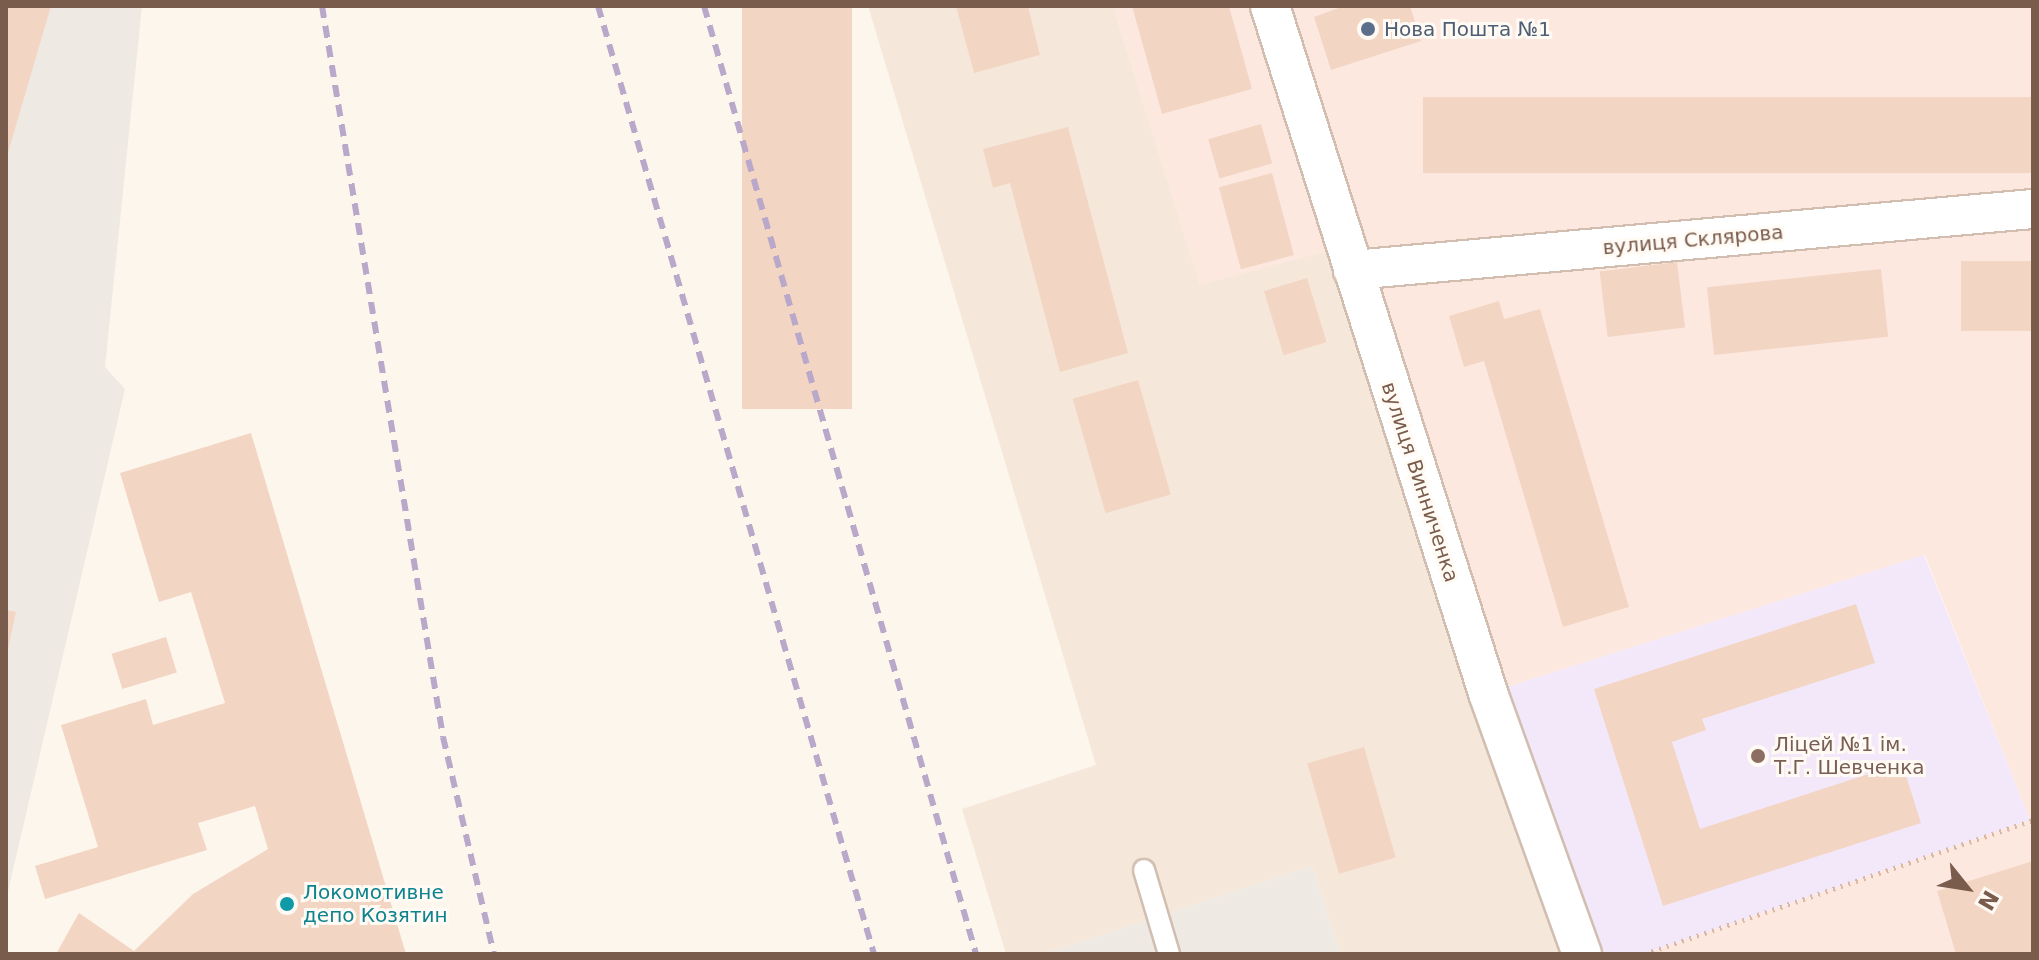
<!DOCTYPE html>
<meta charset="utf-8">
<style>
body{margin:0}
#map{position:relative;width:2039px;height:960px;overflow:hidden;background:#fdf6ec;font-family:"DejaVu Sans",sans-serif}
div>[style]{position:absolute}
.residential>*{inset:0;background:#f5e8da}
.commercial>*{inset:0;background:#fde8e0}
.industrial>*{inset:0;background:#efe9e4}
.education>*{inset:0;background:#f3e8fa}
.building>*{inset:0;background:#f3d5c3;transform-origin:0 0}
.path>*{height:5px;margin-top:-2.5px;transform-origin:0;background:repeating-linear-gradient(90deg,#d9b8a5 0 2px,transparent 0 8px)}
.roads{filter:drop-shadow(2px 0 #d1beb0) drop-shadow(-2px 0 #d1beb0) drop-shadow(0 2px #d1beb0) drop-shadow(0 -2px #d1beb0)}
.service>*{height:20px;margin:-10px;padding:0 10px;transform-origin:10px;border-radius:10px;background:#fff}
.minor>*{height:38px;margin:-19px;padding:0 19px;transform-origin:19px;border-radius:19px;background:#fff}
.rail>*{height:6px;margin-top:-3px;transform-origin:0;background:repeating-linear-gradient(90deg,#b9a8c9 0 12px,transparent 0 20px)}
.dots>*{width:22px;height:22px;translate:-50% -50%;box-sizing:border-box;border:4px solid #fffaf3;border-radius:50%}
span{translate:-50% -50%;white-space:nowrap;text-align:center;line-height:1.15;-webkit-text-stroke:6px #fffaf3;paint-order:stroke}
.service-label{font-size:20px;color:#4e5e75}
.left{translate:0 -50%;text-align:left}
.street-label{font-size:20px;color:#7a5c4d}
.education-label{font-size:20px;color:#785e54}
.culture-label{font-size:20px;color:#0d838f}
.frame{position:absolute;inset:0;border:8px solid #7a5c4d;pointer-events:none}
.north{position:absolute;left:1927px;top:848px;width:80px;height:80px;-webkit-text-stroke:6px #fffaf3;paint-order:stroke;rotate:120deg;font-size:22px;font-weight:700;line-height:32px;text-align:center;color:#7a5c4d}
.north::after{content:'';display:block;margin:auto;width:28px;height:36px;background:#7a5c4d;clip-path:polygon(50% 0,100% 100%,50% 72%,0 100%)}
</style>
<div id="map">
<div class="residential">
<i style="clip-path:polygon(868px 6px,1113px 6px,1200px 284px,1345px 246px,1582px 954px,1340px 954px,1312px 866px,1043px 954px,1006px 954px,962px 809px,1096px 765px)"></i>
</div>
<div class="commercial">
<i style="clip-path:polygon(1113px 6px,2033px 6px,2033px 954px,1644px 954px,2030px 820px,1925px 555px,1488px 693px,1344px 246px,1200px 285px)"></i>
</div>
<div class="industrial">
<i style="clip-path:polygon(6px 6px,142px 6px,105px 367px,125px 389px,6px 900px)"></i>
<i style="clip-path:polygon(1312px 866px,1340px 954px,1043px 954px)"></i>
</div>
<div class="education">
<i style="clip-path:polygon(1924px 555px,2030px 820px,1644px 954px,1582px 954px,1488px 693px)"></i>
</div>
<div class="building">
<i style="clip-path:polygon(6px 6px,51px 6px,7px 156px,6px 156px)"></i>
<i style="left:742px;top:6px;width:110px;height:403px"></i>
<i style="clip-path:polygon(956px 6px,1028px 6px,1040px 55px,974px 73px)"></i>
<i style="clip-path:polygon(1132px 6px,1229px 6px,1252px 89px,1162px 114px)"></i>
<i style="clip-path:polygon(1344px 6px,1410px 6px,1421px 41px,1331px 70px,1314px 17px)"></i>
<i style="left:2033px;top:97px;width:76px;height:610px;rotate:90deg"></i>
<i style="left:1261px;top:124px;width:41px;height:55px;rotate:74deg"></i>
<i style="clip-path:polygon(1068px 127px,1128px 353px,1060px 372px,1010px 183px,993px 188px,983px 149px)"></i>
<i style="left:1272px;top:173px;width:85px;height:55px;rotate:75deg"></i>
<i style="left:2033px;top:261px;width:70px;height:72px;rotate:90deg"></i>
<i style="left:1677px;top:262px;width:66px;height:78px;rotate:83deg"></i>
<i style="left:1881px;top:269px;width:68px;height:175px;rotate:84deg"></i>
<i style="left:1307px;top:278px;width:67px;height:45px;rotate:73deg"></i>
<i style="clip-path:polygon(1499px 301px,1504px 319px,1540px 309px,1629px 607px,1563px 627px,1484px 361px,1464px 367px,1449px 316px)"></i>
<i style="left:1138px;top:380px;width:119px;height:68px;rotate:74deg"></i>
<i style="clip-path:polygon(251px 433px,406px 954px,56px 954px,79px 913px,134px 951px,193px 894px,268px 849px,255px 806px,198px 823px,207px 850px,45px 899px,35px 866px,98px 847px,61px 725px,146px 699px,153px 725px,225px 703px,191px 592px,159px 602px,120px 473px)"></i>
<i style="clip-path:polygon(1856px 604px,1875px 663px,1702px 719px,1706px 730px,1672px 742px,1700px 829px,1902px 763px,1921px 823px,1663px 906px,1594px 689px)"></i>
<i style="clip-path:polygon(6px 610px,16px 612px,7px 653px,6px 653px)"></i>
<i style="left:166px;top:637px;width:37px;height:57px;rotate:73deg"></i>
<i style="left:1364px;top:747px;width:115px;height:59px;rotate:74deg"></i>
<i style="clip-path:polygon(2033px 861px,2033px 954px,1956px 954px,1937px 891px)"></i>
</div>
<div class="path">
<i style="left:1644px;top:954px;width:411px;rotate:-19deg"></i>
</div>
<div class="roads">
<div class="service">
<i style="left:1144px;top:870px;width:88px;rotate:73.4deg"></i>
</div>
<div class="minor">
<i style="left:1270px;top:6px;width:721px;rotate:72.39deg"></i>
<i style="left:1488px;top:693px;width:277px;rotate:70.2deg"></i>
<i style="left:1353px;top:270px;width:683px;rotate:-5.13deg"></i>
</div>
</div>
<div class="rail">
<i style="left:322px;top:6px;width:741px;rotate:80.6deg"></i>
<i style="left:443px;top:737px;width:223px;rotate:76.8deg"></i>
<i style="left:598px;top:6px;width:987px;rotate:73.77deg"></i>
<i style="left:704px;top:6px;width:986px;rotate:73.99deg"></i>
</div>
<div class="dots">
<i style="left:1368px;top:29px;background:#5c6f8a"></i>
<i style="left:1758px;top:756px;background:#8d6e63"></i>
<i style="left:287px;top:904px;background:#0f9aa8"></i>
</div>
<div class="service-label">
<span class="left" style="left:1384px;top:29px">Нова Пошта №1</span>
</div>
<div class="street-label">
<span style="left:1693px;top:240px;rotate:-5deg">вулиця Склярова</span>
<span style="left:1420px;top:482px;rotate:72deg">вулиця Винниченка</span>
</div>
<div class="education-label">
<span class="left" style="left:1774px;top:756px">Ліцей №1 ім.<br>Т.Г. Шевченка</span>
</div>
<div class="culture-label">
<span class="left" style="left:303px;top:904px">Локомотивне<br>депо Козятин</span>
</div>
<div class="frame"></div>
<div class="north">N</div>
</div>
